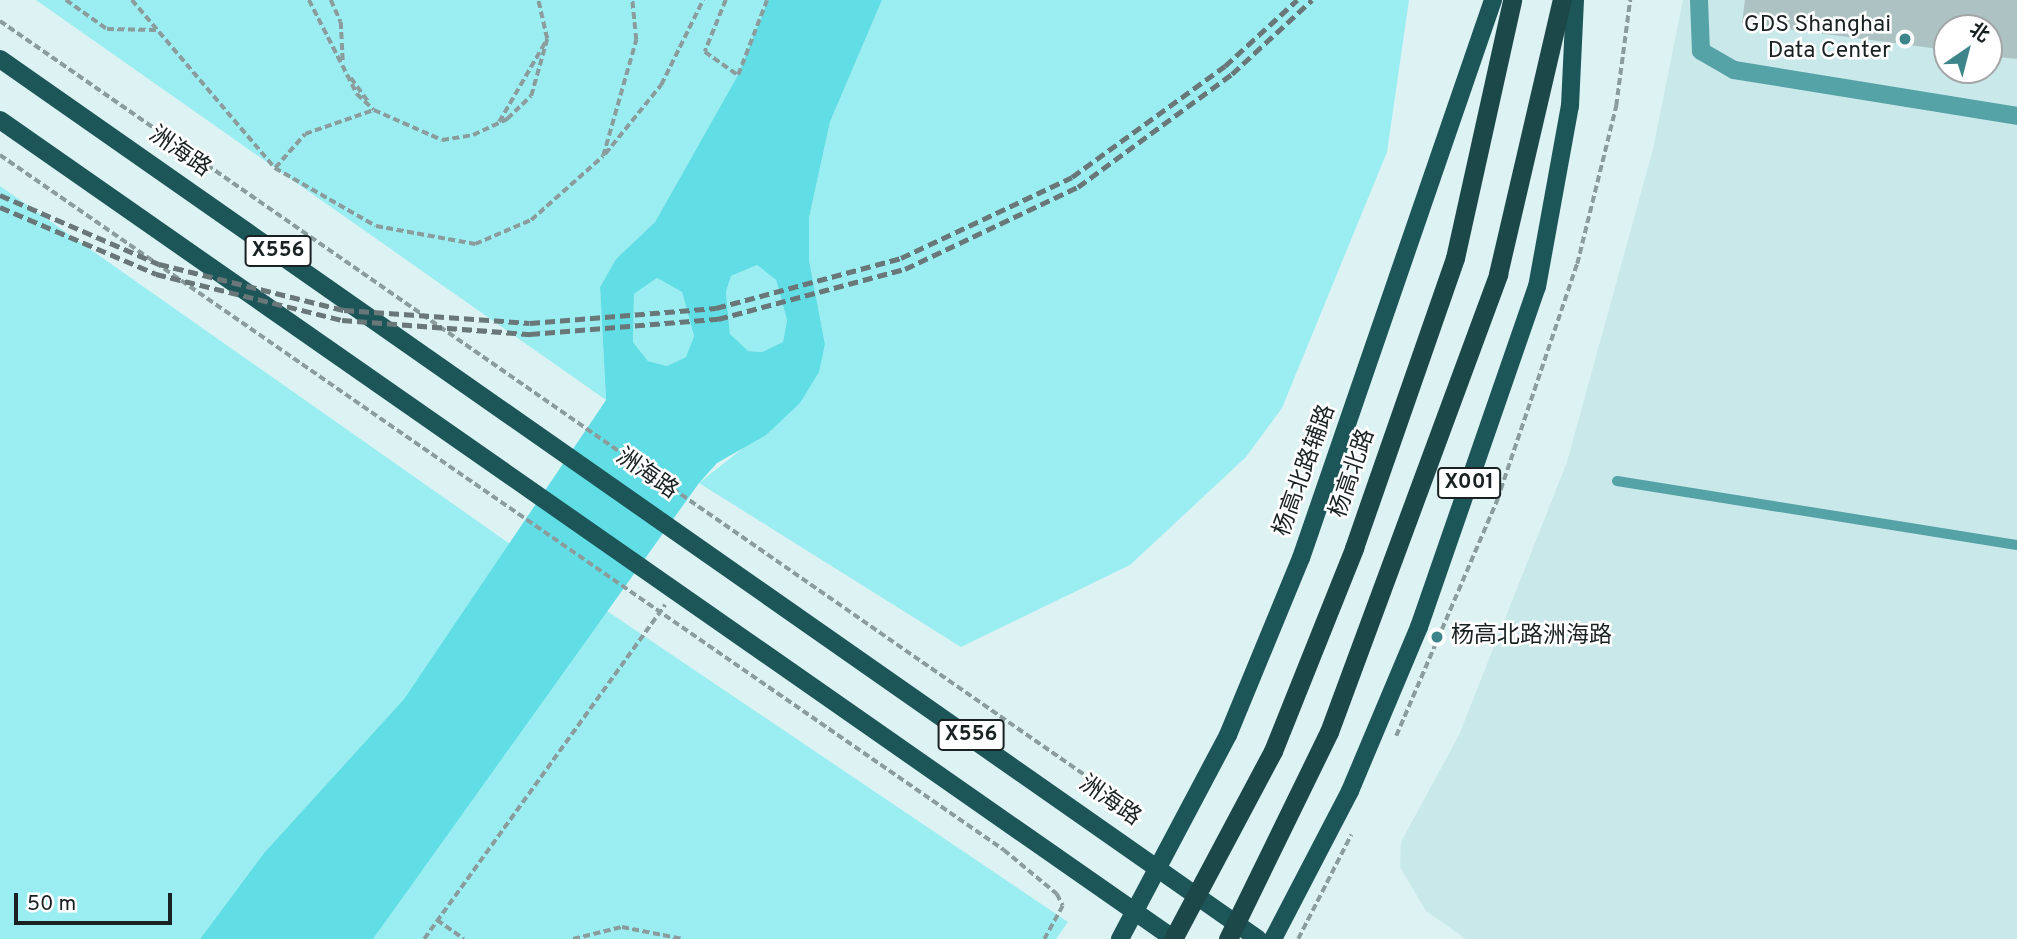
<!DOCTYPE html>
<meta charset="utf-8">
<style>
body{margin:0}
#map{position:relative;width:2017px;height:939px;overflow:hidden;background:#dcf2f3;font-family:Overpass,"Noto Sans SC",sans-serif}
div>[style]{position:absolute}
.built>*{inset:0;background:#c9e8ea}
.green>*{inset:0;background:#9aeef2}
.water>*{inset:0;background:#61dee5}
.building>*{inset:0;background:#adc2c3}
.path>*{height:3.5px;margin-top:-1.75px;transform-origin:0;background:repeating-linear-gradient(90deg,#8b9c9d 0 7px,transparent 0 10.5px)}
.service>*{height:10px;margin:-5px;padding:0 5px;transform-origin:5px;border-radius:5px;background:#55a2a7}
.minor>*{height:18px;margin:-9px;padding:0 9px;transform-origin:9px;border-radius:9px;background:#55a2a7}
.primary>*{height:18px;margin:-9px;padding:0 9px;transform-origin:9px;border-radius:9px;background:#1d5659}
.trunk>*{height:19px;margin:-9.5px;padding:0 9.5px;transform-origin:9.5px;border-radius:9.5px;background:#1d484a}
.rail>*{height:5px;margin-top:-2.5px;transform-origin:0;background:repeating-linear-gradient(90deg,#697778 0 10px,transparent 0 15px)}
.trunk-bridge>*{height:19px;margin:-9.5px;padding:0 9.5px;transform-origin:9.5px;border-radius:9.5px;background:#1d484a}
.dots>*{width:19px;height:19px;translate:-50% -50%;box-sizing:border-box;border:4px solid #fff;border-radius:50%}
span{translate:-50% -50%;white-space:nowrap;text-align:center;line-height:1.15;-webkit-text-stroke:5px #fff;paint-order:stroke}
.shield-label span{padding:2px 5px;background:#fff;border:2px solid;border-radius:5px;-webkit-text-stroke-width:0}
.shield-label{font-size:21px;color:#192122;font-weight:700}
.poi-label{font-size:23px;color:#192122}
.right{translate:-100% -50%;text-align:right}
.left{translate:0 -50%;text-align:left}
.street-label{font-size:23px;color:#192122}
.north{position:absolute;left:1933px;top:14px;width:70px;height:70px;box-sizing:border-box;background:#fff;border:2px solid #a3a6a7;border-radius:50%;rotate:35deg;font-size:19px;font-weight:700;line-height:28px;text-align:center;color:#192122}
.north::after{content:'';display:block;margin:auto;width:24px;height:32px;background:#3d858a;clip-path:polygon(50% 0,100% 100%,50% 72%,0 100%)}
.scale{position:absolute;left:14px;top:893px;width:158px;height:32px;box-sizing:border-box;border:4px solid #192122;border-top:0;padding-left:9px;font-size:21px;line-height:24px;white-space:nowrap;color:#192122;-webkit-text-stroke:5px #fff;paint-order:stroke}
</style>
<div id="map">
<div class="built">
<i style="clip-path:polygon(evenodd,1683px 0,2017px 0,2017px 939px,1466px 939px,1426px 911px,1400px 867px,1401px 842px,1459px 735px,1567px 462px,1653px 149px,1683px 0,1947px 28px,1989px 28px,1989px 70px,1947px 70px,1947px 28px)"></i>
</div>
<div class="green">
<i style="clip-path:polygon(36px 0,768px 0,738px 75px,655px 222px,616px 259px,600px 287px,606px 400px)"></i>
<i style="clip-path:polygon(882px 0,1409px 0,1387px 152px,1282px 408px,1246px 457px,1130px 565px,961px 647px,699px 483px,800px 403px,825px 344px,809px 260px,809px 218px,830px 122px)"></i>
<i style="clip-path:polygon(0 186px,510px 544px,404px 699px,264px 853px,200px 939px,0 939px)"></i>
<i style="clip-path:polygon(757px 265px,776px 280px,787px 320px,783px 342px,762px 352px,747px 351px,730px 334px,726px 292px,731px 276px)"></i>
<i style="clip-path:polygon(657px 278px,682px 292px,694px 336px,686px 357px,667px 366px,648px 361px,633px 342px,634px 294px)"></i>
<i style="clip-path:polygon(604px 609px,1068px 922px,1056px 939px,373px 939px)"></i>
</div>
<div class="water">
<i style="clip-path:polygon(evenodd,768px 0,882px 0,830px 122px,809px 218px,809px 260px,825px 344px,819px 372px,800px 403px,766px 435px,717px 463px,699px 483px,373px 939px,200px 939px,264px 853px,404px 699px,596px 415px,606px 400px,600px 287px,616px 259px,655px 222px,738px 75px,768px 0,757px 265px,776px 280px,787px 320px,783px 342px,762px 352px,748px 351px,730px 334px,726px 292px,731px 276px,757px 265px,768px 0,657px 278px,682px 292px,694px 336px,686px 357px,667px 366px,648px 361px,633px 342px,634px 294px,657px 278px)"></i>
</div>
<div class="building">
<i style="clip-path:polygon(1745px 0,2017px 0,2017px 59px,1989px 56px,1989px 28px,1947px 28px,1947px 50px,1742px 23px)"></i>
</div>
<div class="path">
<i style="left:66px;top:0;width:50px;rotate:35.3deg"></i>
<i style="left:107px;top:29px;width:49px;rotate:1.2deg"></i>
<i style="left:132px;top:0;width:221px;rotate:49.6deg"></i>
<i style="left:275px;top:168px;width:116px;rotate:29.9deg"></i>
<i style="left:376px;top:226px;width:101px;rotate:10.3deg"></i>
<i style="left:475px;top:244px;width:61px;rotate:-23.2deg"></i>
<i style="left:531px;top:220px;width:96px;rotate:-41.6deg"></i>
<i style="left:603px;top:156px;width:121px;rotate:-74.1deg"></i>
<i style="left:636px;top:40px;width:40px;rotate:-95.7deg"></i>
<i style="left:309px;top:0;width:106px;rotate:62.9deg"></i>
<i style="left:357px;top:94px;width:23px;rotate:43deg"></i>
<i style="left:374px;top:110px;width:74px;rotate:23.8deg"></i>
<i style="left:442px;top:140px;width:31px;rotate:-9deg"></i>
<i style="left:473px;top:135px;width:38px;rotate:-25deg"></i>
<i style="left:507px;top:119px;width:33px;rotate:-44deg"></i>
<i style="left:531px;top:96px;width:59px;rotate:-74.3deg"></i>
<i style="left:547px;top:39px;width:40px;rotate:-103deg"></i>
<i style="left:331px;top:0;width:24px;rotate:66deg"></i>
<i style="left:341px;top:22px;width:40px;rotate:87.1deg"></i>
<i style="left:726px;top:0;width:56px;rotate:112deg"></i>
<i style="left:705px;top:52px;width:40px;rotate:34.9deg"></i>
<i style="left:738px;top:75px;width:80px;rotate:-68.9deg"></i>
<i style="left:0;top:21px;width:1342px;rotate:34.8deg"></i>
<i style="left:351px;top:78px;width:31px;rotate:54deg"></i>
<i style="left:499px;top:122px;width:94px;rotate:-59.9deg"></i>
<i style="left:605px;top:154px;width:89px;rotate:-50.9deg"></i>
<i style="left:661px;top:85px;width:95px;rotate:-63.7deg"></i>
<i style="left:0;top:155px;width:1221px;rotate:34.69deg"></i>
<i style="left:1004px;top:850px;width:69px;rotate:39.7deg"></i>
<i style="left:1057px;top:894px;width:13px;rotate:63deg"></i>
<i style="left:1063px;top:906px;width:38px;rotate:119deg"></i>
<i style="left:275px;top:168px;width:45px;rotate:-48.6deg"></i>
<i style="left:305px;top:134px;width:73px;rotate:-19.2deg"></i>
<i style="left:1396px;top:736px;width:257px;rotate:-66.8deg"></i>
<i style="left:1497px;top:500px;width:249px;rotate:-71.3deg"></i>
<i style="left:1577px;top:264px;width:163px;rotate:-76.1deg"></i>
<i style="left:1616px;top:106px;width:107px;rotate:-82.5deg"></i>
<i style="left:437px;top:920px;width:33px;rotate:35deg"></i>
<i style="left:424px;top:939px;width:412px;rotate:-54.2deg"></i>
<i style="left:573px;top:939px;width:50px;rotate:-13.8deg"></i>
<i style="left:622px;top:927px;width:62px;rotate:11.1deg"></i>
<i style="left:1298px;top:939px;width:117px;rotate:-63deg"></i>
</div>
<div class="service">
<i style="left:1617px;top:481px;width:405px;rotate:9.1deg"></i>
</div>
<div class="minor">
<i style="left:1699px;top:0;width:51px;rotate:87.8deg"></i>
<i style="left:1701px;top:51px;width:38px;rotate:30deg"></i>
<i style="left:1734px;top:70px;width:287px;rotate:9.2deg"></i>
</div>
<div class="primary">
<i style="left:0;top:59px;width:1535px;rotate:34.97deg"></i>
<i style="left:0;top:120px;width:1431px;rotate:34.9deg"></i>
<i style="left:1120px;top:939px;width:231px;rotate:-62.1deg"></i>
<i style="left:1228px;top:735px;width:191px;rotate:-67.6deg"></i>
<i style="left:1301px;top:558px;width:590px;rotate:-71.01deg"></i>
<i style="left:1273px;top:939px;width:167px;rotate:-62.5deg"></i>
<i style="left:1350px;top:791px;width:178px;rotate:-67.2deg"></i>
<i style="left:1419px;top:627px;width:360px;rotate:-70.9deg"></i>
<i style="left:1537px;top:287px;width:184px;rotate:-79.7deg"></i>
<i style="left:1570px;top:106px;width:106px;rotate:-87.3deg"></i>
</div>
<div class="trunk">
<i style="left:1455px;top:258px;width:264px;rotate:-77.5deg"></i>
<i style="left:1498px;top:274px;width:281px;rotate:-76.9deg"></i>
</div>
<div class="rail">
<i style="left:0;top:195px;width:173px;rotate:23.5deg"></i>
<i style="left:159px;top:264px;width:191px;rotate:14deg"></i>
<i style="left:344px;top:310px;width:186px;rotate:4deg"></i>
<i style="left:530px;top:323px;width:187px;rotate:-4.6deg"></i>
<i style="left:716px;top:308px;width:192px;rotate:-15.1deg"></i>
<i style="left:901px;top:258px;width:189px;rotate:-25.3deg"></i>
<i style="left:1072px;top:177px;width:189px;rotate:-36deg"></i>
<i style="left:1225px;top:66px;width:98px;rotate:-42.5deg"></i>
<i style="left:0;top:207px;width:170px;rotate:23.2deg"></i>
<i style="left:156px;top:274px;width:192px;rotate:13.9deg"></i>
<i style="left:342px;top:320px;width:189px;rotate:4.3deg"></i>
<i style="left:530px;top:334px;width:189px;rotate:-4.6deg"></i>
<i style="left:718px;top:319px;width:194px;rotate:-15deg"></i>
<i style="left:905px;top:269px;width:191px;rotate:-25.4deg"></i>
<i style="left:1078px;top:187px;width:191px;rotate:-36.3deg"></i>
<i style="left:1232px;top:74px;width:109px;rotate:-42.8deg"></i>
</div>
<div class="trunk-bridge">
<i style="left:1173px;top:939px;width:213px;rotate:-62deg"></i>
<i style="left:1273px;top:751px;width:219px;rotate:-68.2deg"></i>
<i style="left:1354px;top:548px;width:307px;rotate:-70.8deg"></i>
<i style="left:1228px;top:939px;width:230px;rotate:-64deg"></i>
<i style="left:1329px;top:732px;width:488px;rotate:-69.7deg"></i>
</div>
<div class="dots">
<i style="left:1905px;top:39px;background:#3d858a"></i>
<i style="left:1437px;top:637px;background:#3d858a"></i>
</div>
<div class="shield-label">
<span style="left:278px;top:251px">X556</span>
<span style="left:1469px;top:483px">X001</span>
<span style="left:971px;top:735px">X556</span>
</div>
<div class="poi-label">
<span class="right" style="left:1891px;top:39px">GDS Shanghai<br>Data Center</span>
<span class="left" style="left:1451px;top:637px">杨高北路洲海路</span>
</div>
<div class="street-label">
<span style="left:179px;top:153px;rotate:35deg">洲海路</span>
<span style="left:1306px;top:471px;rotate:-70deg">杨高北路辅路</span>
<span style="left:1354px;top:474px;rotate:-71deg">杨高北路</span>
<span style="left:646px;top:475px;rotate:35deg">洲海路</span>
<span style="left:1109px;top:802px;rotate:35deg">洲海路</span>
</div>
<div class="north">北</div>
<div class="scale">50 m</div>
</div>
